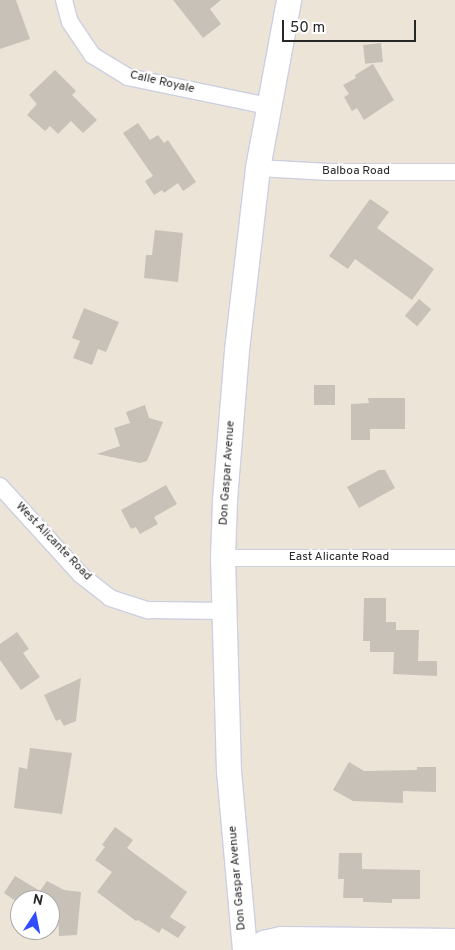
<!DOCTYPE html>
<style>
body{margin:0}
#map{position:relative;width:455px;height:950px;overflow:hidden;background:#ece4d7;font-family:Overpass,sans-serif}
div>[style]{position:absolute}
.building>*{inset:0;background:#c7c1b7;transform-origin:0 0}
.roads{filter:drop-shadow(1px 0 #cccfe2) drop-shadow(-1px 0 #cccfe2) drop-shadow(0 1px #cccfe2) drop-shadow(0 -1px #cccfe2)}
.street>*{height:16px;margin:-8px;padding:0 8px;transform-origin:8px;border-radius:8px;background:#fff}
.secondary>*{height:24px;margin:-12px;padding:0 12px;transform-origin:12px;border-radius:12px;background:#fff}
span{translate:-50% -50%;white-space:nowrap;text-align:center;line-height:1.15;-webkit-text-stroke:4px #fff;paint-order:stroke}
.street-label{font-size:12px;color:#272727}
.north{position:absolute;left:10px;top:890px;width:50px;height:50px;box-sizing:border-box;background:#fff;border:1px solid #a9a9a9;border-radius:50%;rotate:11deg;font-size:14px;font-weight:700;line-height:20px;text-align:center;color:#272727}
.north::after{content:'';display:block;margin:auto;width:18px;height:22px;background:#304cff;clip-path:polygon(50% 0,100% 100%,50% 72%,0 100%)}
.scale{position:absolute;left:282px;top:20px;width:134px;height:22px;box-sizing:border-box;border:2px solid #272727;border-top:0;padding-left:6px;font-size:15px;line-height:18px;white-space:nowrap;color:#272727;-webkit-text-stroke:4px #fff;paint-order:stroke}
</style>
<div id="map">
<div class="building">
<i style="clip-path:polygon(0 0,16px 0,30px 39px,0 49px)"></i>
<i style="clip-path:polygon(173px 0,221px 0,210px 9px,221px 24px,203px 38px)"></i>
<i style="left:381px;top:43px;width:19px;height:18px;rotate:84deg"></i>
<i style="clip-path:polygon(373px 64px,394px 100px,364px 120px,357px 108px,352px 111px,344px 97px,349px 94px,343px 85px,356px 78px,355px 75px)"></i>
<i style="clip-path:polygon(55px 70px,76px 91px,72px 95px,97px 120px,83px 133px,71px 121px,58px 134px,50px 126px,45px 131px,27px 115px,37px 104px,29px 95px)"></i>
<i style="clip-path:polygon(138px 123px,150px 140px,158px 135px,164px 143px,168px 140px,196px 182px,183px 191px,178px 183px,164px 193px,162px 190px,154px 195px,145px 181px,153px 176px,123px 133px)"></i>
<i style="clip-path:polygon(370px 199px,389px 212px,377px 228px,434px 269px,412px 300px,355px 259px,348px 269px,329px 256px)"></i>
<i style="clip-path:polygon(155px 230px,183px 233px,178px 282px,144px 278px,146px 255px,152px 255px)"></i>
<i style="left:419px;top:299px;width:16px;height:22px;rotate:40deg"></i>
<i style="clip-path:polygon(84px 308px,119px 322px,106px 352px,98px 349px,92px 365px,73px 358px,80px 341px,72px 338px)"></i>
<i style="left:314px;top:385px;width:21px;height:20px"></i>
<i style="clip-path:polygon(368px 398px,405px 398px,405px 429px,370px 429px,370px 440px,351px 440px,351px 404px,369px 403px)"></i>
<i style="clip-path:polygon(145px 405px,149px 418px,163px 422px,147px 461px,140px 463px,97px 454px,120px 446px,114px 428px,130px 423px,126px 412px)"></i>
<i style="clip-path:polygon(379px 470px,385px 470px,395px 488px,359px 508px,347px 487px)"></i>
<i style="clip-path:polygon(166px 485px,177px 504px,154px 517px,158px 524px,140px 534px,136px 527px,131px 529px,121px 510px)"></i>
<i style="clip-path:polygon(364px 598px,386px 598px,386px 622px,396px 622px,396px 630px,419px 630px,418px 661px,437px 661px,437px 676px,393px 674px,394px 652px,370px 652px,370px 641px,363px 641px)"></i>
<i style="clip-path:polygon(17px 632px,29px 649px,23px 653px,40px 677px,21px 690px,0 660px,0 644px)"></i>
<i style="clip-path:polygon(81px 678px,76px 721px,64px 726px,60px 719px,56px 721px,44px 695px)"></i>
<i style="clip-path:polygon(30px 748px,72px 753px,62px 814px,14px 808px,19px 767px,27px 769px)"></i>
<i style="clip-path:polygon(349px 762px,364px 771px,417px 770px,417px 767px,436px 767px,436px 792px,403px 791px,403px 803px,353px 801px,333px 790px)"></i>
<i style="clip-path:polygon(115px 827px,133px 840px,127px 848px,187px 892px,170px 917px,186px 927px,178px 938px,162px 928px,159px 933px,138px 920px,136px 921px,97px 892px,112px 872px,95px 860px,105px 847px,102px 845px)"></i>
<i style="clip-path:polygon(339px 853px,362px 853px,362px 869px,420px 870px,420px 899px,392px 899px,392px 903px,363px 902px,363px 898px,343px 898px,344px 879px,338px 879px)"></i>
<i style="clip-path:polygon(15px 876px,40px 891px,47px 881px,64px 890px,81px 892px,77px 935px,59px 936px,58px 914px,50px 913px,50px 900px,14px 900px,4px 893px)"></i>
</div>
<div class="roads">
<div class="street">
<i style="left:64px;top:0;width:23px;rotate:75deg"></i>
<i style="left:70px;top:22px;width:40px;rotate:56deg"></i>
<i style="left:92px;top:55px;width:42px;rotate:31.4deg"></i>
<i style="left:128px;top:77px;width:143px;rotate:11.7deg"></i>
<i style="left:258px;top:168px;width:71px;rotate:3.2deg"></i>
<i style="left:329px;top:172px;width:126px"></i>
<i style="left:0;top:486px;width:120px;rotate:47.7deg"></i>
<i style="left:81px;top:575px;width:37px;rotate:38deg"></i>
<i style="left:110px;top:598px;width:40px;rotate:18deg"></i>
<i style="left:148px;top:610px;width:77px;rotate:0.7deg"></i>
<i style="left:223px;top:558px;width:232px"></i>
</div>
<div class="secondary">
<i style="left:245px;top:950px;width:179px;rotate:-95.1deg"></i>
<i style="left:229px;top:772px;width:214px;rotate:-91.6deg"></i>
<i style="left:223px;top:558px;width:58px;rotate:-88deg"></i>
<i style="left:225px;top:500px;width:150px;rotate:-85.4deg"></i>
<i style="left:237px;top:350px;width:183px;rotate:-83.4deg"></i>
<i style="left:258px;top:168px;width:171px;rotate:-79.5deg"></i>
<i style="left:256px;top:950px;width:11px;rotate:-41deg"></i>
<i style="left:264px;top:943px;width:18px;rotate:-13deg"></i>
<i style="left:282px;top:939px;width:173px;rotate:0.7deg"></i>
</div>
</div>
<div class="street-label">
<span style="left:162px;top:83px;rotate:13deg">Calle Royale</span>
<span style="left:356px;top:172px">Balboa Road</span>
<span style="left:228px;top:473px;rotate:-86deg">Don Gaspar Avenue</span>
<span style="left:53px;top:542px;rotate:46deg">West Alicante Road</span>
<span style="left:339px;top:558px">East Alicante Road</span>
<span style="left:238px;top:878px;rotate:-95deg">Don Gaspar Avenue</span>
</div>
<div class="north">N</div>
<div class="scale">50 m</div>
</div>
